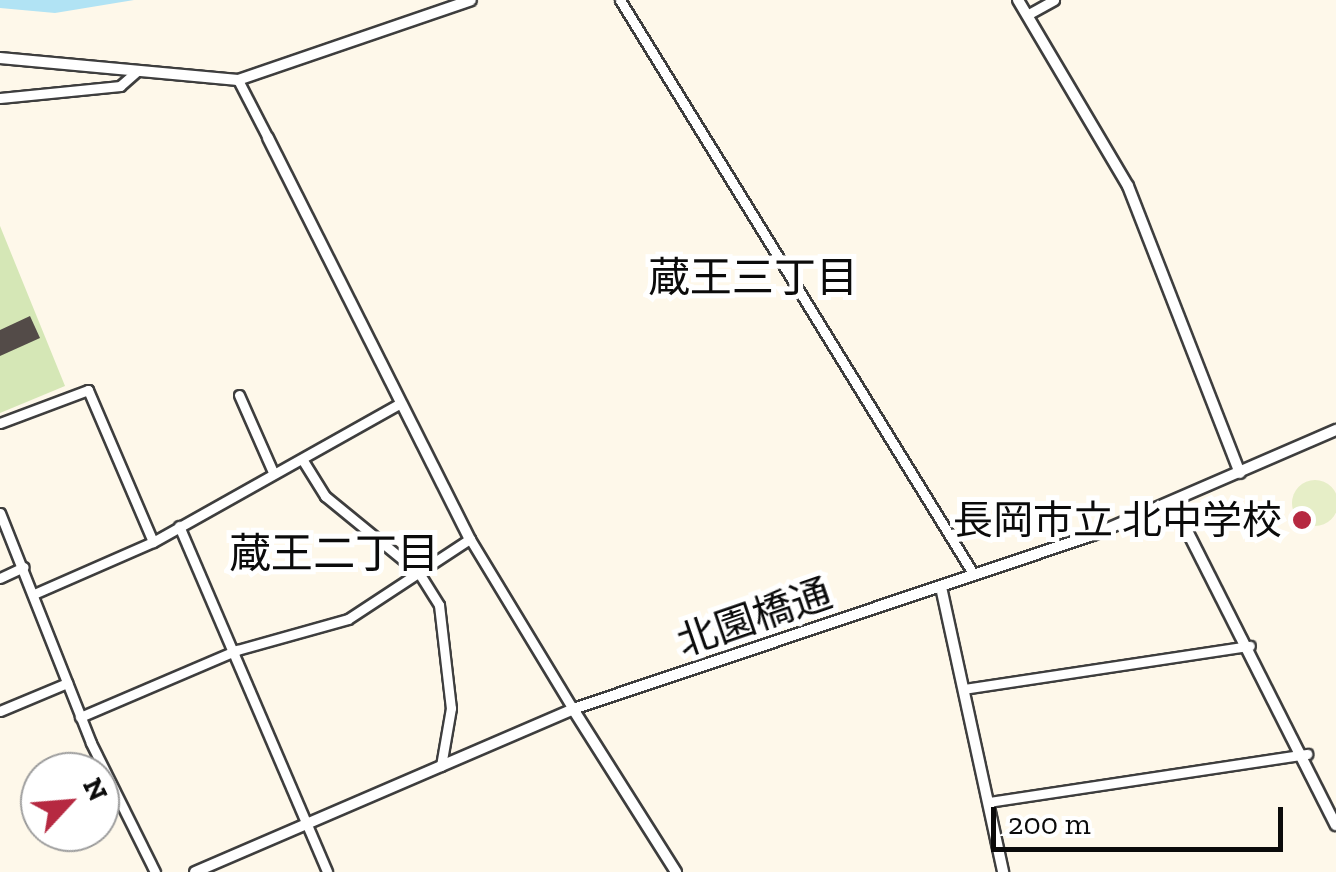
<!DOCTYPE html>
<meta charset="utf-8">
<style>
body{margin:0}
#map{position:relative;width:1336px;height:872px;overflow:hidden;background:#fef8ea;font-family:"Zilla Slab","Noto Sans JP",serif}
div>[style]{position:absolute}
.green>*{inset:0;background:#d5e7b6}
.pitch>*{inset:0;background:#e6eec7}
.round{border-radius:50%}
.water>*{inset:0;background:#b1e3f4}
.building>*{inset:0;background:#534b48}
.roads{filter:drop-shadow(2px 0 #3e3e3e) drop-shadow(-2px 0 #3e3e3e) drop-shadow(0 2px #3e3e3e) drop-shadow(0 -2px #3e3e3e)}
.minor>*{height:9px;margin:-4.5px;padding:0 4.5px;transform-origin:4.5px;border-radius:4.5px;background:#fff}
.tertiary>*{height:10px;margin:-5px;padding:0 5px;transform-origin:5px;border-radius:5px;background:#fff}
.dots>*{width:28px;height:28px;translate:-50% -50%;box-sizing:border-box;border:5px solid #fff;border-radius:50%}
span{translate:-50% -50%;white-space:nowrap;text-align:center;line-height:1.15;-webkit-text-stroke:10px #fff;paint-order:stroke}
.poi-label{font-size:40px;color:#0b0b0b}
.right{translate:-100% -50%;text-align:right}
.street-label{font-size:40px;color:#0b0b0b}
.neighbourhood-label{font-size:42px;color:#0b0b0b}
.north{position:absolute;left:20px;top:752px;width:100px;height:100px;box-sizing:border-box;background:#fff;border:2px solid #9d9d9d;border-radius:50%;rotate:64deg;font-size:28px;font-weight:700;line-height:40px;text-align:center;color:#0b0b0b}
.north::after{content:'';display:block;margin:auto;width:35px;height:45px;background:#b62941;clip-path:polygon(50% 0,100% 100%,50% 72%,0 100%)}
.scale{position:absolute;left:991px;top:807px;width:292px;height:45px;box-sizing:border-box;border:5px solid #0b0b0b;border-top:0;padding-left:12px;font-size:30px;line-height:35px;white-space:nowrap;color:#0b0b0b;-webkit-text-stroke:8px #fff;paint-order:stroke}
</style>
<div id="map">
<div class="green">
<i style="clip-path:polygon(0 226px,65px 386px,0 413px)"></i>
</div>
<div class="pitch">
<i class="round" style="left:1292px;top:480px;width:46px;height:46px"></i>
</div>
<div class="water">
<i style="clip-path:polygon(0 0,134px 0,55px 13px,0 8px)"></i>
</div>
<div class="building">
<i style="clip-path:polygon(30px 316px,40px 338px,0 356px,0 330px)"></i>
</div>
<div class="roads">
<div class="minor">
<i style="left:620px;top:0;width:675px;rotate:58.38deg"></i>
<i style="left:1027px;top:15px;width:31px;rotate:-29deg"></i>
<i style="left:238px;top:80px;width:65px;rotate:62.7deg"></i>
<i style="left:0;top:98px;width:121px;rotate:-5.7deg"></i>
<i style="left:120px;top:86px;width:23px;rotate:-41deg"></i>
<i style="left:239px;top:395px;width:84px;rotate:66.2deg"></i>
<i style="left:0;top:423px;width:94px;rotate:-20.6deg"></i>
<i style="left:88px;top:390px;width:165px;rotate:66.8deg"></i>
<i style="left:302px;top:459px;width:44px;rotate:58.1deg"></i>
<i style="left:325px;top:496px;width:122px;rotate:39.3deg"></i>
<i style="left:419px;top:573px;width:38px;rotate:58deg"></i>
<i style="left:439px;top:605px;width:104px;rotate:83.4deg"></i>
<i style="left:451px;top:708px;width:59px;rotate:99.8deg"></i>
<i style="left:0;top:513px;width:247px;rotate:68.4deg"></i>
<i style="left:91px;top:743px;width:144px;rotate:63.6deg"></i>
<i style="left:179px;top:526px;width:376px;rotate:66.8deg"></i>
<i style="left:0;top:578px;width:26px;rotate:-25deg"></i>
<i style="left:34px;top:594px;width:130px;rotate:-23.6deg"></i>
<i style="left:153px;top:542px;width:280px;rotate:-29.3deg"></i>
<i style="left:964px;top:689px;width:289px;rotate:-8.6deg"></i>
<i style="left:0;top:711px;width:73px;rotate:-22.7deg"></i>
<i style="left:80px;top:717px;width:171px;rotate:-23.1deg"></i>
<i style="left:237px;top:650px;width:115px;rotate:-15.6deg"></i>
<i style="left:348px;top:619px;width:146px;rotate:-33.3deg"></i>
<i style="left:470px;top:539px;width:199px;rotate:58.8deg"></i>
<i style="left:989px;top:802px;width:322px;rotate:-8.6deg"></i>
</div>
<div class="tertiary">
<i style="left:1018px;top:0;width:216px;rotate:59.4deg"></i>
<i style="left:1128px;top:186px;width:308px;rotate:68.7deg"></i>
<i style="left:0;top:58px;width:239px;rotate:5.3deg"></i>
<i style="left:238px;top:80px;width:246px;rotate:-18.9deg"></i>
<i style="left:268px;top:138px;width:449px;rotate:63.3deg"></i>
<i style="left:1173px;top:503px;width:361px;rotate:63.2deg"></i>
<i style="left:941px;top:587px;width:292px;rotate:77.7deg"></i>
<i style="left:573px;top:709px;width:193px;rotate:57.7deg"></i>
<i style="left:195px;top:872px;width:412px;rotate:-23.3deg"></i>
<i style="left:573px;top:709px;width:548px;rotate:-18.5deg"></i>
<i style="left:1093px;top:535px;width:265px;rotate:-23.4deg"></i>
</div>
</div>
<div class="dots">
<i style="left:1302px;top:520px;background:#b62941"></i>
</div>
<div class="poi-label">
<span class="right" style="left:1282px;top:520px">長岡市立 北中学校</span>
</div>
<div class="street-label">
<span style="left:754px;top:617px;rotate:-19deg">北園橋通</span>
</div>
<div class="neighbourhood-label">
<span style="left:753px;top:278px">蔵王三丁目</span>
<span style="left:334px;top:554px">蔵王二丁目</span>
</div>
<div class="north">N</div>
<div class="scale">200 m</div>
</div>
